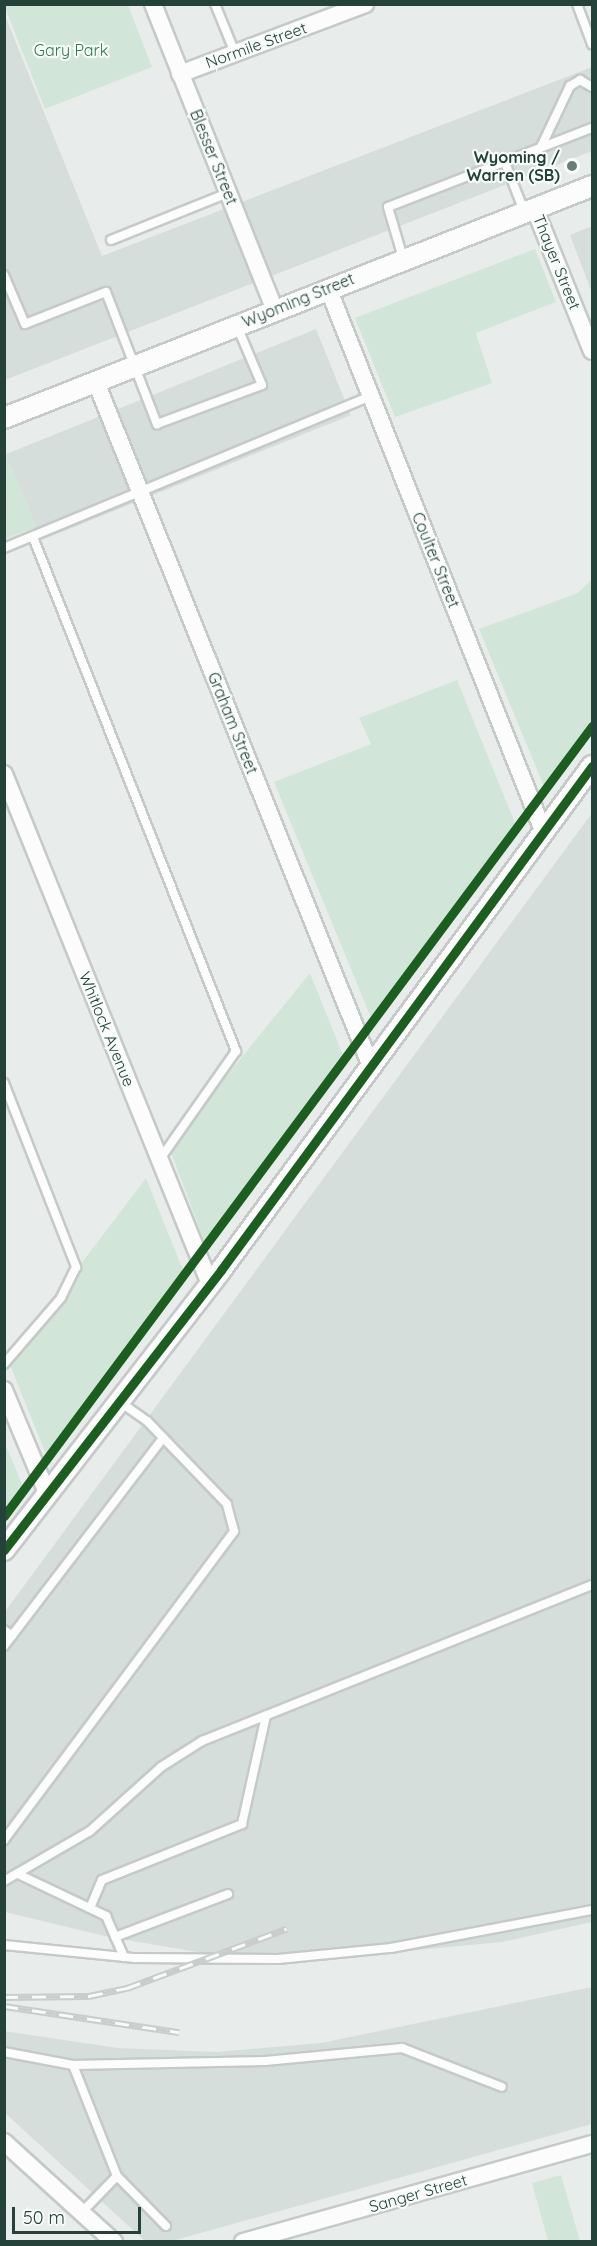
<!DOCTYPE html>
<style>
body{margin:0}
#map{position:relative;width:597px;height:2246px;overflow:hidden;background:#e8edeb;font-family:Quicksand,sans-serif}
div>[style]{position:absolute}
.built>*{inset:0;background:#d6dedb;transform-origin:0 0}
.green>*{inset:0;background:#d1e6d8}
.roads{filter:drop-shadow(2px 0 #c5cac8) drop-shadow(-2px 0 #c5cac8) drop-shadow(0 2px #c5cac8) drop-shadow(0 -2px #c5cac8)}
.service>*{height:8px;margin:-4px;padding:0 4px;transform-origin:4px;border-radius:4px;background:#fcfcfc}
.minor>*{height:16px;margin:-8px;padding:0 8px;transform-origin:8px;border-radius:8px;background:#fcfcfc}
.tertiary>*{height:20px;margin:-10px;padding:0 10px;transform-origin:10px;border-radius:10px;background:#fcfcfc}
.rail>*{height:7px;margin-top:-3.5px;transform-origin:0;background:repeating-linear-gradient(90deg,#f7fbf9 0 14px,#c9cdcc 0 28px);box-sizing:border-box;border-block:2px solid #c9cdcc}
.cycleway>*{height:9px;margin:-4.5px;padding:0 4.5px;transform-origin:4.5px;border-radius:4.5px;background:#1b5e20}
.dots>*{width:16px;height:16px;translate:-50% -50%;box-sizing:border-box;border:3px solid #f7fbf9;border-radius:50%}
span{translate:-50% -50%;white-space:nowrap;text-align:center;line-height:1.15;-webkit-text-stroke:4.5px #f7fbf9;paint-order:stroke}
.street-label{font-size:16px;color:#24423a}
.park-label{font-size:16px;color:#2d7a4b}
.poi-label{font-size:16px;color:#24423a;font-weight:700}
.right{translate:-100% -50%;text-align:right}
.frame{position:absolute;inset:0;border:6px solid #24423a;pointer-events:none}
.scale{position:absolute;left:12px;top:2207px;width:129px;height:27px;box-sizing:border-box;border:3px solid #24423a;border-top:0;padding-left:8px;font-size:18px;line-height:21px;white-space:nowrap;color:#24423a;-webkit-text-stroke:4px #f7fbf9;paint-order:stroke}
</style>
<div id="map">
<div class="built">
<i style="clip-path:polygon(4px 13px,102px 256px,592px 67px,592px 151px,5px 380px)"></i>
<i style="clip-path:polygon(592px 226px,592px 293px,570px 235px)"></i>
<i style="left:316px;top:329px;width:93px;height:336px;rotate:68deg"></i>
<i style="clip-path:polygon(592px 813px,592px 1922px,502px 1942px,268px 1964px,109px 1937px,5px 1912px,4px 1613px)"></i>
<i style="clip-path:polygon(592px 1987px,592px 2124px,172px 2241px,145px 2241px,5px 2113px,4px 2031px,118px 2048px,216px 2052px,321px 2043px)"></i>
</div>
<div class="green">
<i style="clip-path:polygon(4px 5px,128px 5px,152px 67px,45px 109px)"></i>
<i style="clip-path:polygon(535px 249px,556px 302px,476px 333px,492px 383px,395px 417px,355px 318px)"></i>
<i style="clip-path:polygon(5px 453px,37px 527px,5px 539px,4px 539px)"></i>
<i style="clip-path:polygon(592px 579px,592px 726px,545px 789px,479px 629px,578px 593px)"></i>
<i style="clip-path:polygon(457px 680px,517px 828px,372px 1020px,274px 782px,371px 744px,359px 718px)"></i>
<i style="clip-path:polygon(310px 973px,345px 1060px,204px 1241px,169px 1147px)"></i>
<i style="clip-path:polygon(146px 1178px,185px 1275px,47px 1457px,8px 1360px)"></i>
<i style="clip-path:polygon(4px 1441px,24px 1489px,5px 1516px,4px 1516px)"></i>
<i style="clip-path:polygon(561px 2175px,580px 2241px,548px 2241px,532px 2183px)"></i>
</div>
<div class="roads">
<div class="service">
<i style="left:215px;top:4px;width:53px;rotate:67.8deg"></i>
<i style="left:577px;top:4px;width:43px;rotate:69.4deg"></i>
<i style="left:541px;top:147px;width:68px;rotate:-64.6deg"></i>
<i style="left:570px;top:86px;width:12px;rotate:-31deg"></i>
<i style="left:580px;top:80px;width:14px;rotate:30deg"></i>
<i style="left:504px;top:160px;width:55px;rotate:68.6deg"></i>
<i style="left:111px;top:240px;width:126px;rotate:-21.9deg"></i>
<i style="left:403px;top:258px;width:53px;rotate:-106.4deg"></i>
<i style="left:388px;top:207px;width:219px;rotate:-21.2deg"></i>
<i style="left:4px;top:275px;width:53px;rotate:66.8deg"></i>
<i style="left:25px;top:324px;width:87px;rotate:-21.6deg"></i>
<i style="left:106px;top:292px;width:142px;rotate:68.9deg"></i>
<i style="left:157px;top:424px;width:112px;rotate:-20.4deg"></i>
<i style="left:262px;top:385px;width:64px;rotate:-113deg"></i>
<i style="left:33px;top:537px;width:553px;rotate:68.45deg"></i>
<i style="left:236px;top:1051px;width:132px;rotate:125.1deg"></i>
<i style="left:4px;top:548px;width:397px;rotate:-22.5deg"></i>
<i style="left:4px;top:1083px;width:198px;rotate:68.6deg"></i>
<i style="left:76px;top:1267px;width:34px;rotate:116deg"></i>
<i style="left:61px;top:1298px;width:87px;rotate:130.8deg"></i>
<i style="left:4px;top:1630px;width:10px;rotate:37deg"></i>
<i style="left:4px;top:1646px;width:262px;rotate:-52.6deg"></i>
<i style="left:4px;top:1840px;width:385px;rotate:-53.3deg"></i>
<i style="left:234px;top:1531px;width:28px;rotate:-105deg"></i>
<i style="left:227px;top:1504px;width:115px;rotate:-133.9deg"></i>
<i style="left:147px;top:1421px;width:33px;rotate:-145deg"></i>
<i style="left:18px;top:1874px;width:98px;rotate:25.5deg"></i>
<i style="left:106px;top:1916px;width:45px;rotate:66.3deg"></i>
<i style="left:4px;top:1881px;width:99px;rotate:-30.2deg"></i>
<i style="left:90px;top:1831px;width:96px;rotate:-42deg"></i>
<i style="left:161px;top:1767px;width:49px;rotate:-32.4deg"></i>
<i style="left:202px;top:1741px;width:420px;rotate:-21.8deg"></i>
<i style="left:90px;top:1908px;width:30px;rotate:-67deg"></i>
<i style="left:102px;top:1880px;width:151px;rotate:-21.8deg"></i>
<i style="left:242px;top:1824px;width:111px;rotate:-77.5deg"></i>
<i style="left:115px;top:1937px;width:121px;rotate:-20.8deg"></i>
<i style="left:4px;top:1945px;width:132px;rotate:5.7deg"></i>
<i style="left:135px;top:1958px;width:143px;rotate:0.4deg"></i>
<i style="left:278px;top:1959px;width:114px;rotate:-5.6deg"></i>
<i style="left:391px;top:1948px;width:205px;rotate:-10.7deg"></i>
<i style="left:4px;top:2052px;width:70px;rotate:10.7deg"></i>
<i style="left:73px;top:2065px;width:192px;rotate:-1.2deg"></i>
<i style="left:265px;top:2061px;width:138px;rotate:-5.4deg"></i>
<i style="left:402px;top:2048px;width:107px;rotate:21.3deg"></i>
<i style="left:73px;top:2065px;width:119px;rotate:68.4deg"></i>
<i style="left:117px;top:2176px;width:50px;rotate:134.2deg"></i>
<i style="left:117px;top:2176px;width:70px;rotate:45.6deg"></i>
</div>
<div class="minor">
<i style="left:153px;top:4px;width:329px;rotate:68.3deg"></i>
<i style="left:180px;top:74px;width:198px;rotate:-20.7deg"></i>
<i style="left:534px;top:207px;width:155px;rotate:68.1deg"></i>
<i style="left:328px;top:288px;width:586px;rotate:68.38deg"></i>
<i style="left:96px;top:382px;width:735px;rotate:68.11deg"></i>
<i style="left:4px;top:774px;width:550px;rotate:68.01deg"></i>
<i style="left:4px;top:1390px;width:112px;rotate:67.3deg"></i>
<i style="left:4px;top:2142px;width:149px;rotate:42.3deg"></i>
<i style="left:243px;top:2242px;width:362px;rotate:-15.7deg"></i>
</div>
<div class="tertiary">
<i style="left:4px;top:418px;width:632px;rotate:-21.53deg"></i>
<i style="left:4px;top:1550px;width:354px;rotate:-52.2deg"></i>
<i style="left:221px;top:1270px;width:626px;rotate:-53.64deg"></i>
</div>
</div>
<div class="rail">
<i style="left:4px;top:1997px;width:85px;rotate:-0.7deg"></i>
<i style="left:89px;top:1996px;width:39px;rotate:-12deg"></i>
<i style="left:127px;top:1988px;width:170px;rotate:-20.4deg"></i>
<i style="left:4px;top:2006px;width:177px;rotate:8.5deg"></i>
</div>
<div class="cycleway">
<i style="left:4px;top:1516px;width:985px;rotate:-53.34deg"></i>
<i style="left:4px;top:1550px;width:354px;rotate:-52.2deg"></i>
<i style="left:221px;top:1270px;width:626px;rotate:-53.64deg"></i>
</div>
<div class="dots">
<i style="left:572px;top:166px;background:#697e78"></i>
</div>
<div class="street-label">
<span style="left:256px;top:45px;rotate:-20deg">Normile Street</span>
<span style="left:214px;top:157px;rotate:68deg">Blesser Street</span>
<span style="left:557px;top:262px;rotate:68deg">Thayer Street</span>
<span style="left:298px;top:300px;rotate:-22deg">Wyoming Street</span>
<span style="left:436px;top:560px;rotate:68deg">Coulter Street</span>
<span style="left:233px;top:723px;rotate:68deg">Graham Street</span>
<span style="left:107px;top:1029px;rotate:68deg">Whitlock Avenue</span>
<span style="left:418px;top:2193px;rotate:-16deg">Sanger Street</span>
</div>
<div class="park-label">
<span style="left:71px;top:50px">Gary Park</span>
</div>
<div class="poi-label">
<span class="right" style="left:560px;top:166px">Wyoming /<br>Warren (SB)</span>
</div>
<div class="frame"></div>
<div class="scale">50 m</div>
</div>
